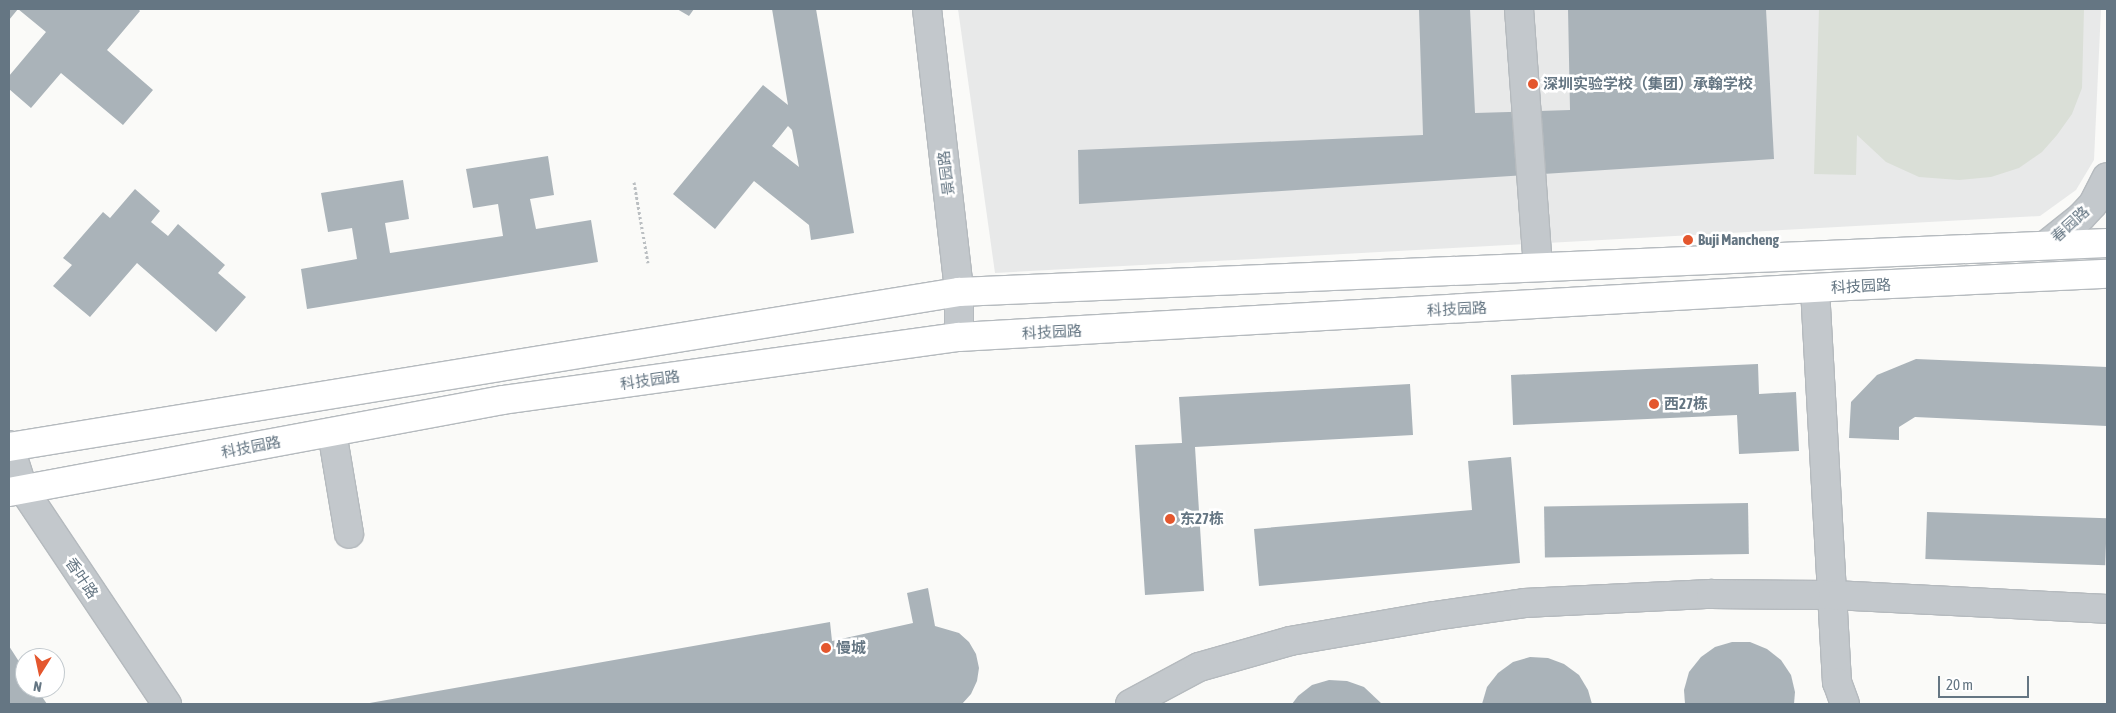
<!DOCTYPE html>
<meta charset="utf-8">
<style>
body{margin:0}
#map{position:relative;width:2116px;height:713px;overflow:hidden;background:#fafaf8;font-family:"Asap Condensed","Noto Sans SC",sans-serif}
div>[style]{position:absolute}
.built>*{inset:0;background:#e8e9e9}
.green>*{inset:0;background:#dadfd7}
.building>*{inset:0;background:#aab3b9;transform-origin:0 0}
.path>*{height:3px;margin-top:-1.5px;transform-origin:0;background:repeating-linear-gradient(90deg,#bbbfc2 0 2.5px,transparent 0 5px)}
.roads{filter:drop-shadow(1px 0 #b5babe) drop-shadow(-1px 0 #b5babe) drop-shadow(0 1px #b5babe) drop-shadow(0 -1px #b5babe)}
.minor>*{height:28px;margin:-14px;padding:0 14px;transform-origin:14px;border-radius:14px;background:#c3c8cc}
.major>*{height:28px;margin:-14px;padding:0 14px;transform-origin:14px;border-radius:14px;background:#fff}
.dots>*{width:14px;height:14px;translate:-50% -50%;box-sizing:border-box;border:2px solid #fff;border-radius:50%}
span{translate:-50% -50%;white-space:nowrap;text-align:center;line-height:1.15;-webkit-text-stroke:5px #fff;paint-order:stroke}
.poi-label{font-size:15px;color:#657683;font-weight:700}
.left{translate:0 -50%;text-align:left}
.street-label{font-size:15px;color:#657683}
.frame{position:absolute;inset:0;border:10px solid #657683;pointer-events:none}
.north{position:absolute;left:15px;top:648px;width:50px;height:50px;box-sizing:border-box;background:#fff;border:1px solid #c1c8cd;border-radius:50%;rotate:190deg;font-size:14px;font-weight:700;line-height:20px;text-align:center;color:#657683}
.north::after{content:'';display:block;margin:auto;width:18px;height:22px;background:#e4572e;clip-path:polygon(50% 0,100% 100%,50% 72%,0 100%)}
.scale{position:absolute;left:1938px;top:676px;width:91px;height:22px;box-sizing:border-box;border:2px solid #657683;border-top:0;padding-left:6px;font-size:15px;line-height:18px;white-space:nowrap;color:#657683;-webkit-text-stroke:4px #fff;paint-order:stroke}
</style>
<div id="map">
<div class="built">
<i style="clip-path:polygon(958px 9px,2101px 9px,2094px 160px,2076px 190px,2040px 216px,995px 273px)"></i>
</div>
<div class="green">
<i style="clip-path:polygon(1819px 9px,2084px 9px,2082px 88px,2072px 114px,2057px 135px,2042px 152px,2019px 168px,1991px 177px,1959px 180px,1919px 177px,1886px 162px,1857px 135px,1856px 175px,1814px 174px)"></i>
</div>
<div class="building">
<i style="clip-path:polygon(9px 9px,138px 9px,140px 11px,107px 50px,153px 90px,123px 125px,61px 73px,31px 108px,9px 89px,9px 76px,46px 32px,18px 9px,9px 20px)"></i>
<i style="clip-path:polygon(677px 9px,694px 9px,689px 16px)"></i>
<i style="clip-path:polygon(evenodd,772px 9px,816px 9px,854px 233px,811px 240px,809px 225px,754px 181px,715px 229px,673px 194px,763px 85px,788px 105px,772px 9px,788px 126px,792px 130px,799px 167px,772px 146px,788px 126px)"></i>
<i style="clip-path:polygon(1419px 9px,1470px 9px,1475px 113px,1570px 110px,1568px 9px,1766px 9px,1774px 159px,1079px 204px,1078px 150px,1423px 135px)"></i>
<i style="clip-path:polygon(548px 156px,554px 195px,530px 199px,536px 229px,591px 220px,598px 262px,307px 309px,301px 269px,357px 259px,352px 228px,328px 232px,321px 193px,403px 180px,409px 219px,385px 223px,390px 253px,503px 236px,498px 204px,473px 208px,466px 169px)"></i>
<i style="clip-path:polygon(135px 189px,160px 211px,151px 222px,168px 236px,178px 224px,225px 265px,218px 273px,246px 297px,216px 332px,137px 263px,90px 317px,53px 286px,72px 265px,63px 258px,103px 212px,110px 218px)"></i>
<i style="clip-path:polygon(1916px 359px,2107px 367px,2107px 426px,1915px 417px,1899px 427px,1899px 440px,1849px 438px,1851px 402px,1877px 375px)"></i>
<i style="clip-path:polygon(1758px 364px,1759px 394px,1796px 392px,1799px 451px,1739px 454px,1737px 415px,1513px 425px,1511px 375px)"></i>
<i style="clip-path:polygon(1410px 384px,1413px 435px,1195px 447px,1204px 591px,1145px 595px,1135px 445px,1182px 443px,1179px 397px)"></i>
<i style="clip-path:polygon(1511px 457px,1520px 563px,1259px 586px,1254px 529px,1472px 510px,1468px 461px)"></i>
<i style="left:1748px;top:503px;width:51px;height:204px;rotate:89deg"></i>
<i style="left:1927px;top:512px;width:180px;height:47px;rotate:2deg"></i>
<i style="clip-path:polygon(928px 588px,935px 626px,959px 633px,969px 642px,976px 654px,979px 668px,977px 681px,971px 694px,962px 704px,364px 704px,830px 622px,832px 641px,913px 623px,907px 593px)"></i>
<i style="clip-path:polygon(1732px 642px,1750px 642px,1767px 649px,1781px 660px,1791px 675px,1795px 692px,1794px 704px,1685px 704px,1684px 690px,1689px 672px,1701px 657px,1715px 647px)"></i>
<i style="clip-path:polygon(9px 646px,25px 671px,25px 688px,36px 688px,47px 704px,9px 704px)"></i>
<i style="clip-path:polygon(1530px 657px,1548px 658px,1564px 664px,1579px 675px,1588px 690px,1592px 704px,1482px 704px,1487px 687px,1498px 673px,1513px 662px)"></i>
<i style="clip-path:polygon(1329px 680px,1347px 681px,1364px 687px,1382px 704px,1292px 704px,1298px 696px,1312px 685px)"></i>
</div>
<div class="path">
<i style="left:634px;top:182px;width:82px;rotate:80.2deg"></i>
</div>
<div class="roads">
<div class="minor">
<i style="left:927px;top:9px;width:285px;rotate:83.5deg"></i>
<i style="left:959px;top:292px;width:45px;rotate:90deg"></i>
<i style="left:1519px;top:9px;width:258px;rotate:85.8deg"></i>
<i style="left:2046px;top:245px;width:45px;rotate:-38.7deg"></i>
<i style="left:2081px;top:217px;width:18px;rotate:-47deg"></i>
<i style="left:2093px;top:204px;width:30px;rotate:-63deg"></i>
<i style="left:1815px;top:289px;width:394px;rotate:86.8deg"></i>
<i style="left:1837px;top:682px;width:23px;rotate:70deg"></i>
<i style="left:332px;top:432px;width:103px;rotate:80.5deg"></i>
<i style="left:9px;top:445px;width:46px;rotate:72.3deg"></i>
<i style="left:23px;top:489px;width:259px;rotate:56.2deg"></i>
<i style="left:1130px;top:704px;width:78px;rotate:-28.2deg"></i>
<i style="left:1199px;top:667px;width:95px;rotate:-15.9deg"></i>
<i style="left:1290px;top:641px;width:146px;rotate:-9.8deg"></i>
<i style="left:1434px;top:616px;width:91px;rotate:-8.2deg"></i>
<i style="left:1524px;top:603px;width:187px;rotate:-2.8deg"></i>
<i style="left:1711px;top:594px;width:122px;rotate:0.5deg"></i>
<i style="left:1833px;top:595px;width:274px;rotate:2.9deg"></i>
</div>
<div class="major">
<i style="left:9px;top:447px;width:963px;rotate:-9.27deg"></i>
<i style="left:959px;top:292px;width:1149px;rotate:-2.44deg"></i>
<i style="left:9px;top:492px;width:502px;rotate:-10.55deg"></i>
<i style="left:503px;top:400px;width:460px;rotate:-7.9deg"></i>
<i style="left:959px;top:337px;width:891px;rotate:-3.28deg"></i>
<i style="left:1849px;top:286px;width:258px;rotate:-2.7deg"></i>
</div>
</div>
<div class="dots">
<i style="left:1533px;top:84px;background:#e4572e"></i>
<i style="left:1688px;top:240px;background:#e4572e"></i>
<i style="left:1654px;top:404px;background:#e4572e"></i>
<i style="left:1170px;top:519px;background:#e4572e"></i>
<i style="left:826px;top:648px;background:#e4572e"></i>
</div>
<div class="poi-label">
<span class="left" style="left:1543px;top:84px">深圳实验学校（集团）承翰学校</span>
<span class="left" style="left:1698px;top:240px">Buji Mancheng</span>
<span class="left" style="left:1664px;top:404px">西27栋</span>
<span class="left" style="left:1180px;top:519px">东27栋</span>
<span class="left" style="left:836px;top:648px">慢城</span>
</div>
<div class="street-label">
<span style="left:946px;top:173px;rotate:-97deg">景园路</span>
<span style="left:2070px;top:224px;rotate:-42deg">春园路</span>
<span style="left:1861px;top:286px;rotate:-3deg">科技园路</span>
<span style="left:1457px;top:309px;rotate:-3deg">科技园路</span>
<span style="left:1052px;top:332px;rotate:-3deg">科技园路</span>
<span style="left:650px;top:380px;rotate:-8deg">科技园路</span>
<span style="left:251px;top:447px;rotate:-11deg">科技园路</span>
<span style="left:82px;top:578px;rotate:56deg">香叶路</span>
</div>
<div class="frame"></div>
<div class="north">N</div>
<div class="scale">20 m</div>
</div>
